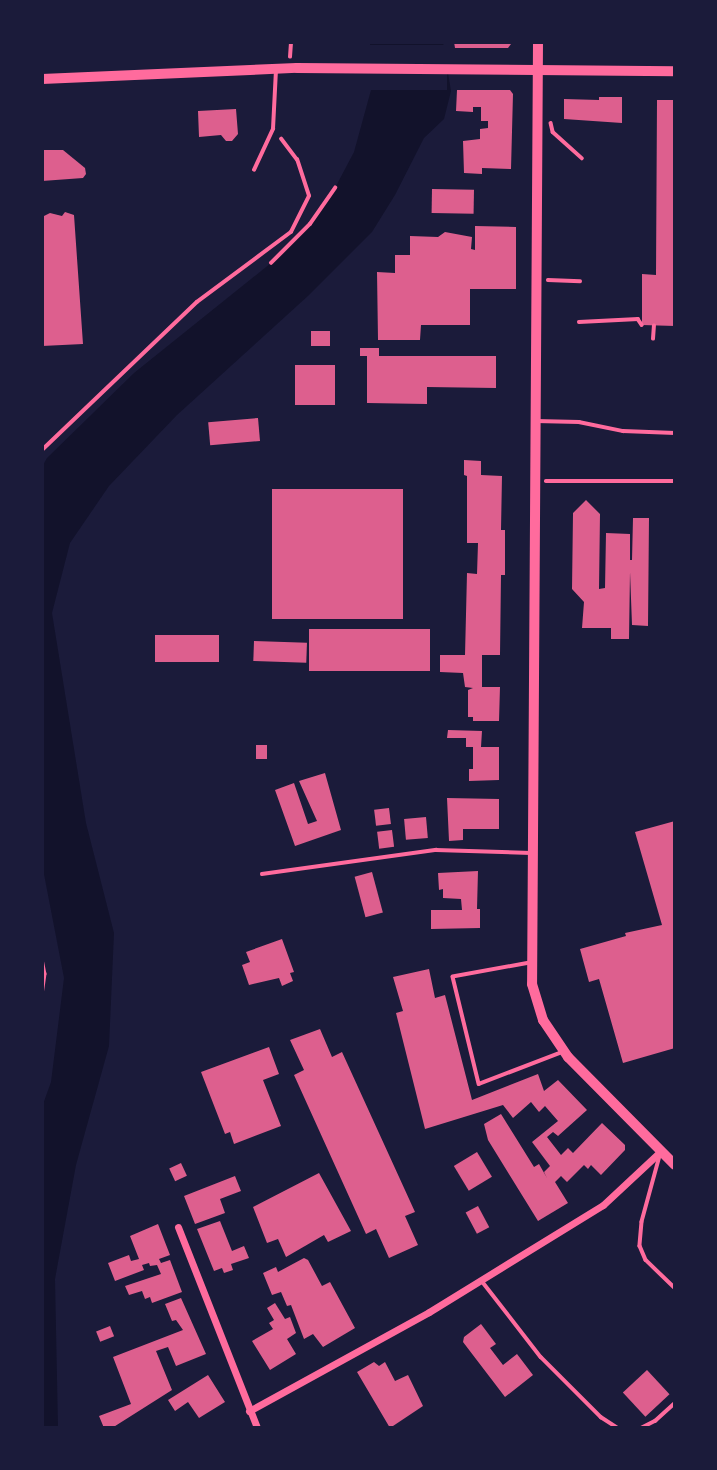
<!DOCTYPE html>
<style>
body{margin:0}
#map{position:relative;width:717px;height:1470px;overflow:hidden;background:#1b1b3a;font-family:"Work Sans",sans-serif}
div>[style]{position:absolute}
.water>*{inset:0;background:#12122b}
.pier>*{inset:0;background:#1b1b3a;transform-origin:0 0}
.building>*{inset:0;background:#dd5f8e;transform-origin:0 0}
.path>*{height:3.5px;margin:-1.75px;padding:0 1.75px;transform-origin:1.75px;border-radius:1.75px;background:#ff6b9d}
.service>*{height:3.5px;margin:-1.75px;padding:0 1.75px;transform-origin:1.75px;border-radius:1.75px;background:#ff6b9d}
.minor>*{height:7px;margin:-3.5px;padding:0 3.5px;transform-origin:3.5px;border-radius:3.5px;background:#ff6b9d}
.tertiary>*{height:10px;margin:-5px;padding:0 5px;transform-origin:5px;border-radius:5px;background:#ff6b9d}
span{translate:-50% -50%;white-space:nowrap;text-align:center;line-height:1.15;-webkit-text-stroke:7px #1b1b3a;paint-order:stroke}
.frame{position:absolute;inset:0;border:44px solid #1b1b3a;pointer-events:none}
</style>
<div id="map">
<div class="water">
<i style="clip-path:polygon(370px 42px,443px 42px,451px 91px,444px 119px,424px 138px,395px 195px,372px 232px,309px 295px,177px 415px,109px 486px,70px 543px,52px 613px,86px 823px,114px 933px,109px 1046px,76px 1165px,55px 1279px,58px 1428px,42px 1428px,42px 1107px,51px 1082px,64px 978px,42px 864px,42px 467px,47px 458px,134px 373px,271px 263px,310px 224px,335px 188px,354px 152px,371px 90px)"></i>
</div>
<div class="pier">
<i style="left:367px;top:45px;width:80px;height:45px"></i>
</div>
<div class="building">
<i style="clip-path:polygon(454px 42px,511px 42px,511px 44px,508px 48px,455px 48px)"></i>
<i style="clip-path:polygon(457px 90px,510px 90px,513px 94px,511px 169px,482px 168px,482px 174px,464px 173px,463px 141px,480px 139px,480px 129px,488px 128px,488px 121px,481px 121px,481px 107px,473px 107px,473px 112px,456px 111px)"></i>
<i style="clip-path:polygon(599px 97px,622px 97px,622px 123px,564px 119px,564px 99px,599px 100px)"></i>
<i style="clip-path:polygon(657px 100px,675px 100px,675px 326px,642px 325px,642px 274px,656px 275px)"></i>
<i style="clip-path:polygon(236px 109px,238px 134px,232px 141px,226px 141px,221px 135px,199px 137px,198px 111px)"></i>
<i style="clip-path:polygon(42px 150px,63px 150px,85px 168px,86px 174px,83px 178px,42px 181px)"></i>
<i style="left:432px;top:189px;width:42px;height:24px;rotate:1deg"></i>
<i style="clip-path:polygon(65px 212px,74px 215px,83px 344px,42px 346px,42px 217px,50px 213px,62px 216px)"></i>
<i style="clip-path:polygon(475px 226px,516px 227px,516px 289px,470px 289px,470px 325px,421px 325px,420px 340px,378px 340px,377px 272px,395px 273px,395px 255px,410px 255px,410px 236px,438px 237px,445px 232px,472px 237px,471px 249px,475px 250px)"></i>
<i style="left:311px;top:331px;width:19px;height:15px"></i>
<i style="clip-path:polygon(360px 348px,379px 348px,379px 356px,496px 356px,496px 388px,427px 387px,427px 404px,367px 403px,367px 356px,360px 356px)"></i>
<i style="left:295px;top:365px;width:40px;height:40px"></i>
<i style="left:258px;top:418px;width:23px;height:50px;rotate:85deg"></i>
<i style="clip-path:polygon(464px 460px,481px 461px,481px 475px,502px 476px,501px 530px,505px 530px,505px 575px,501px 575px,500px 655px,482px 655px,482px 687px,500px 687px,499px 721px,473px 721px,473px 717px,468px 717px,468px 690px,473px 688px,465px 687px,463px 673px,440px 672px,440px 655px,465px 655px,467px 573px,477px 574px,478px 543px,467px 543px,467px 476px,464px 475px)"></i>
<i style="left:272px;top:489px;width:131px;height:130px"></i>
<i style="clip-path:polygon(586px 500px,600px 514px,599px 589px,605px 588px,606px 533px,630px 534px,630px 560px,632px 560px,633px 518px,649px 518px,648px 626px,632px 625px,630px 572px,629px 639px,611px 639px,611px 628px,582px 628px,584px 602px,572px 589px,573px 513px)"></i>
<i style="left:309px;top:629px;width:121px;height:42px"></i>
<i style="left:155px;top:635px;width:64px;height:27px"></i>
<i style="left:254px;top:641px;width:53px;height:20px;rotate:2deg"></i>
<i style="clip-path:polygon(448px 730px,482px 731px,481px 747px,499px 747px,499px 780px,469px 781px,469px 769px,473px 769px,473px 747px,466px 747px,466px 738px,447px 738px)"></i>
<i style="left:256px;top:745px;width:11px;height:14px"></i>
<i style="clip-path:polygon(325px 773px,341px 830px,295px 846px,275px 790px,294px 783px,308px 824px,317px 821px,299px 781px)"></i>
<i style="clip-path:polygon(447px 798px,499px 799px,499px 829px,463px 829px,463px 840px,449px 841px)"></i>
<i style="left:389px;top:808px;width:16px;height:15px;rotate:83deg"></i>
<i style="left:426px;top:817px;width:21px;height:22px;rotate:85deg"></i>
<i style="clip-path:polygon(675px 821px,675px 1048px,623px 1063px,599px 979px,589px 982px,580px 949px,626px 936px,625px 933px,662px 925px,635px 832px)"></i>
<i style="left:392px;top:830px;width:17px;height:15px;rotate:83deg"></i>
<i style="clip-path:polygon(478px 871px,477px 909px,480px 909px,480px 928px,431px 929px,431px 910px,462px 910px,461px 899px,443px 898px,443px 889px,439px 890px,438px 873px)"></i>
<i style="left:372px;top:872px;width:42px;height:18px;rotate:75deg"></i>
<i style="clip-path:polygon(282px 939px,294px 972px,290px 973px,293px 981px,282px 986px,279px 978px,249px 985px,242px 965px,250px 962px,246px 952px)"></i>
<i style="clip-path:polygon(429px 969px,435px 998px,445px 995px,472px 1100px,538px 1074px,544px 1091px,558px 1080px,587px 1110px,558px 1136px,553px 1132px,547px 1137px,561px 1155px,568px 1148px,573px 1153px,602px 1123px,625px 1145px,625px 1150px,601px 1175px,591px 1165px,588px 1169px,584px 1165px,567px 1182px,561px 1176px,555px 1182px,568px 1203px,538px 1221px,488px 1140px,484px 1124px,501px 1114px,534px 1167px,539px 1164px,547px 1178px,544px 1172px,550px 1166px,532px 1142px,558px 1121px,545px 1106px,539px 1112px,531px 1102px,513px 1118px,503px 1105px,425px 1129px,396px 1013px,403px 1011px,393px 977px)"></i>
<i style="clip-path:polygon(320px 1029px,332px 1057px,342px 1052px,415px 1212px,405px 1216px,418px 1245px,389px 1258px,376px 1229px,366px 1234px,294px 1075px,304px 1070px,290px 1040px)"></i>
<i style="clip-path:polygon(269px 1047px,279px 1074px,263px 1080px,281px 1126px,234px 1144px,230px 1132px,225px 1134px,201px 1072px)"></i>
<i style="left:477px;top:1152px;width:29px;height:27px;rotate:59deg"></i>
<i style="left:181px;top:1163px;width:14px;height:13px;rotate:65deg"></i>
<i style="clip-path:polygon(319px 1173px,351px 1231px,328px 1242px,324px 1235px,286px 1257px,278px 1239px,267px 1243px,253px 1207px)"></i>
<i style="clip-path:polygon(235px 1176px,241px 1191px,220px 1199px,225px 1213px,195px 1224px,184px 1196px)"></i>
<i style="left:478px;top:1206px;width:24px;height:14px;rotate:62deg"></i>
<i style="clip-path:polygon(220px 1221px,232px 1251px,244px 1246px,249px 1258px,231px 1264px,233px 1270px,224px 1273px,222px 1268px,214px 1271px,197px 1229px)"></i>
<i style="clip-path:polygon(158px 1224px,170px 1255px,159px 1259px,161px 1263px,170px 1260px,182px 1292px,152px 1303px,150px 1297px,145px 1299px,142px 1291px,129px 1295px,125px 1286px,161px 1274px,157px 1265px,150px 1266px,149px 1263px,142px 1265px,144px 1270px,115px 1281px,108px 1263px,129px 1255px,131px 1261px,139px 1259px,130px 1236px)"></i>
<i style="clip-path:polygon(304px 1258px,308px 1260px,322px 1286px,330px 1282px,355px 1328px,323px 1347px,313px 1334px,304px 1339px,291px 1305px,287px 1306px,281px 1292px,272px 1295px,263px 1273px,276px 1267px,278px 1272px)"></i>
<i style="clip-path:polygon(181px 1298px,206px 1354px,176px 1366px,168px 1347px,156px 1351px,172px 1390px,112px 1428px,104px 1428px,99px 1416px,131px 1404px,113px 1357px,183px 1330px,176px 1320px,172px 1321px,165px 1304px)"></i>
<i style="clip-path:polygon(275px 1303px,285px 1319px,290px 1317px,296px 1333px,287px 1339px,296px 1354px,270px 1370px,252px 1341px,273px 1329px,269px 1323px,274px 1320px,267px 1308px)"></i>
<i style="clip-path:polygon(481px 1324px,496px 1344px,490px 1348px,503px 1365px,517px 1354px,533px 1375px,505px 1397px,463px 1342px,464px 1337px)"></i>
<i style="left:110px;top:1326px;width:11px;height:15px;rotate:68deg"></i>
<i style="clip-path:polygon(374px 1362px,379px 1366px,385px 1362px,395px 1381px,408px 1375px,423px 1406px,390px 1428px,357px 1372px)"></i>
<i style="left:647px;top:1370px;width:33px;height:33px;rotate:47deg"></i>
<i style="clip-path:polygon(208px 1375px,225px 1402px,199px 1418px,188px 1402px,175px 1411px,168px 1400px)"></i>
</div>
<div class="path">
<i style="left:290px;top:57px;width:15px;rotate:-86deg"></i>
<i style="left:551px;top:123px;width:9px;rotate:77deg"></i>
<i style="left:553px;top:132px;width:39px;rotate:42deg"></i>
<i style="left:271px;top:263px;width:55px;rotate:-45deg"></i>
<i style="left:310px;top:224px;width:44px;rotate:-55.2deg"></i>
<i style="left:548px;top:280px;width:32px;rotate:2deg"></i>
<i style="left:579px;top:322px;width:59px;rotate:-2.9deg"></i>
<i style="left:638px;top:319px;width:7px;rotate:56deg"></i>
<i style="left:653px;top:339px;width:13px;rotate:-86deg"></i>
<i style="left:42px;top:450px;width:214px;rotate:-43.7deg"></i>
<i style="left:197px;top:302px;width:117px;rotate:-36.7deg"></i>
<i style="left:291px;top:232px;width:40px;rotate:-63.4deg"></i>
<i style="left:309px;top:196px;width:38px;rotate:-108deg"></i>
<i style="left:297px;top:160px;width:26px;rotate:-127deg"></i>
<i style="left:546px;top:481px;width:129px"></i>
<i style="left:42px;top:959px;width:15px;rotate:79deg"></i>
<i style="left:45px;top:974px;width:22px;rotate:98deg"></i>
</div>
<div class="service">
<i style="left:254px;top:170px;width:45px;rotate:-65.1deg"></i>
<i style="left:273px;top:129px;width:59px;rotate:-87.1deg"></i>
<i style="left:536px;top:421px;width:43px;rotate:1.3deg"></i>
<i style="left:579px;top:422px;width:45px;rotate:11.6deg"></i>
<i style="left:623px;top:431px;width:52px;rotate:2.2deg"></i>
<i style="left:262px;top:874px;width:176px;rotate:-7.9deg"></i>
<i style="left:436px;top:850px;width:95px;rotate:1.8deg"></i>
<i style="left:530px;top:963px;width:78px;rotate:169.7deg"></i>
<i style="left:453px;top:977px;width:110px;rotate:76.3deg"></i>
<i style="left:479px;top:1084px;width:89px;rotate:-21.1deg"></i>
<i style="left:660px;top:1156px;width:68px;rotate:105.3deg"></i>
<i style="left:642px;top:1222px;width:24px;rotate:95deg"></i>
<i style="left:640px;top:1246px;width:15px;rotate:67deg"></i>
<i style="left:646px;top:1260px;width:40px;rotate:44deg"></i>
<i style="left:482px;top:1281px;width:96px;rotate:52.2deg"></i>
<i style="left:541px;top:1357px;width:85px;rotate:45deg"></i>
<i style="left:601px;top:1417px;width:20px;rotate:33deg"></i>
<i style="left:641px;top:1428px;width:16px;rotate:-27deg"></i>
<i style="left:655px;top:1421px;width:27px;rotate:-42deg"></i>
</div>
<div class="minor">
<i style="left:178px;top:1227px;width:216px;rotate:68.5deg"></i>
<i style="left:249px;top:1411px;width:205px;rotate:-28.8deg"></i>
<i style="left:429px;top:1312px;width:204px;rotate:-31.6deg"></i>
<i style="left:603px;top:1205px;width:79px;rotate:-43deg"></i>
</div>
<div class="tertiary">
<i style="left:538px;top:42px;width:942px;rotate:90.36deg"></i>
<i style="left:532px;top:984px;width:38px;rotate:73deg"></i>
<i style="left:543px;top:1020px;width:45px;rotate:56deg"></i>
<i style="left:568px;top:1057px;width:152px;rotate:45.3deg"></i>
<i style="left:42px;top:79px;width:255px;rotate:-2.5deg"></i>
<i style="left:297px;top:68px;width:378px;rotate:0.5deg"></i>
</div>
<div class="frame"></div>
</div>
